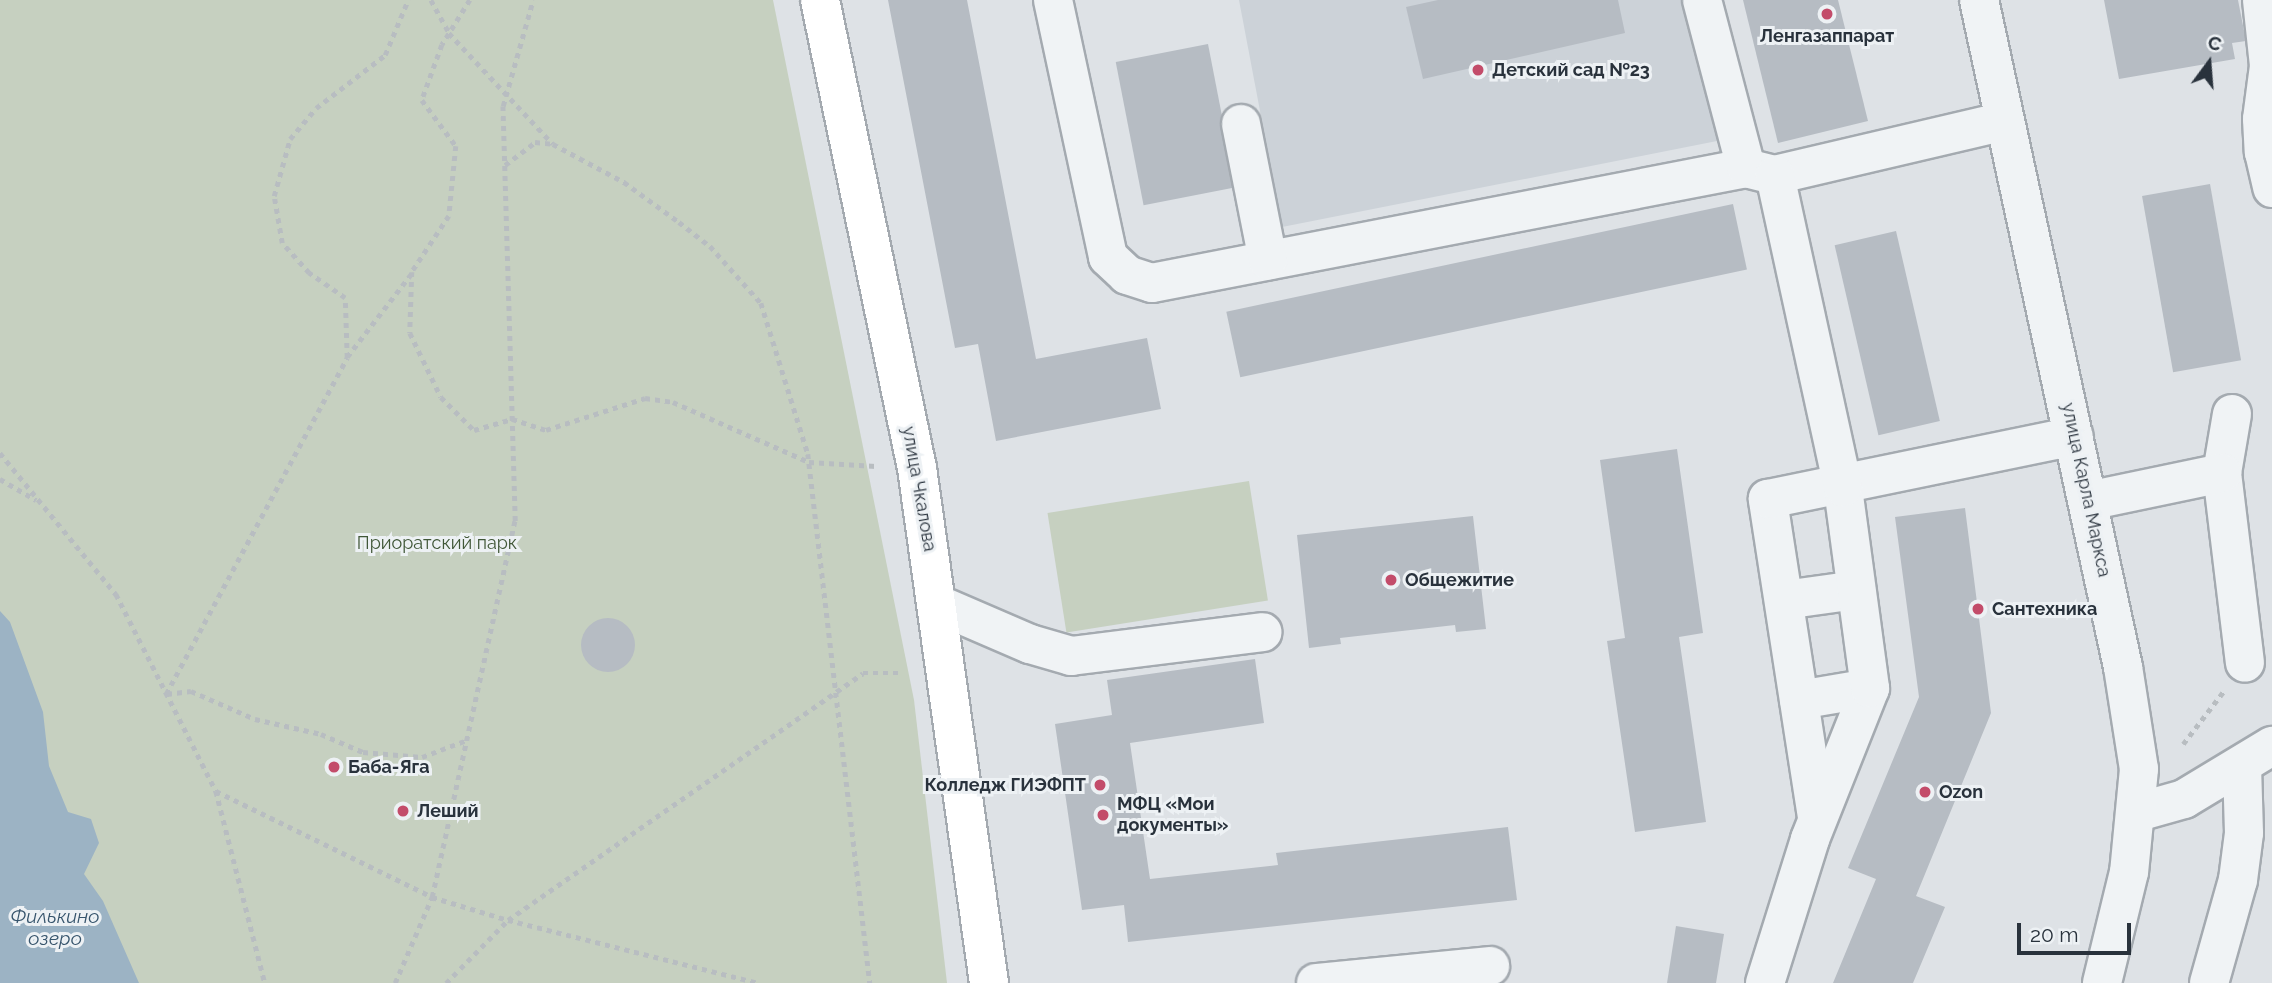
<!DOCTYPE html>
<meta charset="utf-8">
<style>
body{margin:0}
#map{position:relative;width:2272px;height:983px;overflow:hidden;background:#dee2e6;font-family:Raleway,sans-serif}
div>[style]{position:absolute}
.built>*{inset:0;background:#ccd2d8}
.green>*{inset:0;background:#c6d0c0;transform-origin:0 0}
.water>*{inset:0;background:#9cb3c4}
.building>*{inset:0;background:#b6bcc3;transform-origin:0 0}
.round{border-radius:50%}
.path>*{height:4.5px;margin-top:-2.25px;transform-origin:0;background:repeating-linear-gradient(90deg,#b8bdc1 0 5px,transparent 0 10px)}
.roads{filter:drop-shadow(2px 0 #a4aab0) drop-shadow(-2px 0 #a4aab0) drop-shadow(0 2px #a4aab0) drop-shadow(0 -2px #a4aab0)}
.minor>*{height:38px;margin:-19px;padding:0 19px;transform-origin:19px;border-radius:19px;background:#f0f3f5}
.major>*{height:38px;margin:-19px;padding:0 19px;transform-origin:19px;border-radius:19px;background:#fff}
.dots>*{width:19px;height:19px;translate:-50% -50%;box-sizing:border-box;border:4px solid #edf1f4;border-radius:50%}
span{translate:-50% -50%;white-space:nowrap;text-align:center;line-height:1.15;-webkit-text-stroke:6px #edf1f4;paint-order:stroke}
.poi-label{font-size:18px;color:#29323c;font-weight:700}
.left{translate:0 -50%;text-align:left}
.right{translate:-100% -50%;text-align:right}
.street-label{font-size:18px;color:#29323c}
.park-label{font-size:18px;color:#405737}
.water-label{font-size:19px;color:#36546c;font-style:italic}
.north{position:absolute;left:2174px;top:28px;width:70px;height:70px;-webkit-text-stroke:5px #edf1f4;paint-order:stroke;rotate:16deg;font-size:19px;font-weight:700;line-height:28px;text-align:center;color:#29323c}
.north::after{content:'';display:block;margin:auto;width:24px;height:32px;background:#29323c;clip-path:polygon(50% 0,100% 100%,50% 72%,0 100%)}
.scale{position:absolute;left:2017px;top:923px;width:114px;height:32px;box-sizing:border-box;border:4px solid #29323c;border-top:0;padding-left:9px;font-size:21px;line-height:24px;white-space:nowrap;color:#29323c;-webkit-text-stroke:5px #edf1f4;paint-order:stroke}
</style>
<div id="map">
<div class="built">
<i style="clip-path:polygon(1239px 0,1686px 0,1722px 140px,1282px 227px)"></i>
</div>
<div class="green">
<i style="clip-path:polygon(0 0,773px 0,914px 700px,947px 983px,0 983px)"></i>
<i style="left:1249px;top:481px;width:121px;height:204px;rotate:81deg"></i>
</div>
<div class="water">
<i style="clip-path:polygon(0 611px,10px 622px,43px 712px,49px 766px,68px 812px,91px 819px,99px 843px,84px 874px,103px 901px,139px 983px,0 983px)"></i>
</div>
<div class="building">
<i style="clip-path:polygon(888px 0,967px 0,1036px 359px,1147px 338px,1161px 409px,996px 441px,978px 344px,955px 348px)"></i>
<i style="clip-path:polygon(1438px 0,1618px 0,1625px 33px,1423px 79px,1406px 7px)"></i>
<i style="clip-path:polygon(1743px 0,1838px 0,1868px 121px,1778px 143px)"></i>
<i style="clip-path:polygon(2104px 0,2238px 0,2246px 41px,2232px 43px,2235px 59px,2119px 79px)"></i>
<i style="left:1208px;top:44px;width:146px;height:94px;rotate:79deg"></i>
<i style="left:2210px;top:184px;width:179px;height:69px;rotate:80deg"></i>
<i style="left:1733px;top:204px;width:67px;height:518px;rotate:78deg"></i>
<i style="left:1896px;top:231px;width:195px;height:63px;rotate:77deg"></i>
<i style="clip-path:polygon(1677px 449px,1703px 633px,1679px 637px,1706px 822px,1635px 832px,1607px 641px,1625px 638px,1600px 460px)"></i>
<i style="clip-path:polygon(1965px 508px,1991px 713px,1916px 896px,1945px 907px,1913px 983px,1833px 983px,1876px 879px,1848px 868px,1919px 697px,1895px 517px)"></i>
<i style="clip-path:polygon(1473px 516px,1486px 629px,1456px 632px,1455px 625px,1340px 638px,1341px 644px,1309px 648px,1297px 535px)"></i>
<i class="round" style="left:581px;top:618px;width:54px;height:54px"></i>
<i style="clip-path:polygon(1255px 659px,1264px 723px,1130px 743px,1150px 879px,1278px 865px,1276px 853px,1508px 827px,1517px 900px,1128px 942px,1124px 905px,1082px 910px,1055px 724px,1112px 715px,1107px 680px)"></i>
<i style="clip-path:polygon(1676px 926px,1724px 934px,1716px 983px,1667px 983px)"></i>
</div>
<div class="path">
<i style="left:431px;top:0;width:38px;rotate:61deg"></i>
<i style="left:449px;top:33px;width:152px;rotate:46.9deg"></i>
<i style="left:470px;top:0;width:53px;rotate:121.9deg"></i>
<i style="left:442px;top:45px;width:59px;rotate:110deg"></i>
<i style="left:422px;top:100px;width:57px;rotate:53.5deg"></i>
<i style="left:456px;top:146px;width:70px;rotate:95.7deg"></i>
<i style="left:449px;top:216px;width:67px;rotate:123.5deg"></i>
<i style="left:412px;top:272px;width:61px;rotate:91.9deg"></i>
<i style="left:410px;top:333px;width:71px;rotate:64.2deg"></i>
<i style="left:441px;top:397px;width:47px;rotate:45deg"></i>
<i style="left:474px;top:430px;width:40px;rotate:-16deg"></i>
<i style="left:512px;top:419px;width:36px;rotate:18deg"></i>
<i style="left:546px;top:430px;width:104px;rotate:-17.9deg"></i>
<i style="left:645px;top:398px;width:28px;rotate:8deg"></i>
<i style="left:673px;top:402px;width:149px;rotate:23.8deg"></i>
<i style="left:809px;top:462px;width:67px;rotate:3.4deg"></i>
<i style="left:505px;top:165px;width:38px;rotate:-37deg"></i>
<i style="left:535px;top:142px;width:18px;rotate:6deg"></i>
<i style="left:553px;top:144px;width:81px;rotate:28.2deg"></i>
<i style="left:624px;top:182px;width:68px;rotate:36deg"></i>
<i style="left:679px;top:222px;width:39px;rotate:38deg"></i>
<i style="left:710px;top:246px;width:76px;rotate:48.2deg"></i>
<i style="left:761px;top:303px;width:158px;rotate:72.7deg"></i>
<i style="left:808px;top:454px;width:533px;rotate:83.32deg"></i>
<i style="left:347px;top:357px;width:106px;rotate:-52.3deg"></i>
<i style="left:0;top:453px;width:183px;rotate:50.6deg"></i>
<i style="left:116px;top:594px;width:221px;rotate:63.1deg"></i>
<i style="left:216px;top:791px;width:198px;rotate:75.7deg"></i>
<i style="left:0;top:479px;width:42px;rotate:30.3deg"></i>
<i style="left:166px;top:694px;width:382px;rotate:-61.7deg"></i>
<i style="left:347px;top:358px;width:60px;rotate:-91.9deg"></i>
<i style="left:345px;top:298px;width:44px;rotate:-145.2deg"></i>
<i style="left:309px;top:273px;width:40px;rotate:-132deg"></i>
<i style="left:282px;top:243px;width:48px;rotate:-99.7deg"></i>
<i style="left:274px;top:196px;width:59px;rotate:-74.3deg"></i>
<i style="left:290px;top:139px;width:40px;rotate:-50deg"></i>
<i style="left:316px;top:108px;width:87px;rotate:-37.5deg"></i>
<i style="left:385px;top:55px;width:60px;rotate:-67.3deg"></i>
<i style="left:167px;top:694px;width:24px;rotate:-7deg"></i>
<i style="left:191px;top:691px;width:70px;rotate:23.6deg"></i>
<i style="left:255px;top:719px;width:68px;rotate:12.8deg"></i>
<i style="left:321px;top:734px;width:46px;rotate:23.2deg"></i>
<i style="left:363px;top:752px;width:59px;rotate:4.8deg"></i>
<i style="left:422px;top:757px;width:48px;rotate:-20.7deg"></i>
<i style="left:2183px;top:744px;width:66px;rotate:-52.4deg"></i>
<i style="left:216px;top:791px;width:241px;rotate:26.1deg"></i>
<i style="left:432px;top:897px;width:79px;rotate:16.8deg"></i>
<i style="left:508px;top:920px;width:432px;rotate:-34.8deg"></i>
<i style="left:863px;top:673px;width:39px"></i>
<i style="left:395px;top:983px;width:94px;rotate:-66.7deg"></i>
<i style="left:432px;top:897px;width:385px;rotate:-77.6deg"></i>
<i style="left:515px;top:521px;width:415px;rotate:-91.7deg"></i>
<i style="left:503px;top:106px;width:110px;rotate:-74.2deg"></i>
<i style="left:446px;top:983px;width:88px;rotate:-45.5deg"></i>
<i style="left:508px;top:920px;width:259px;rotate:14.1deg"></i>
</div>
<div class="roads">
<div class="minor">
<i style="left:1053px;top:0;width:263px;rotate:77.9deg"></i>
<i style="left:1108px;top:257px;width:26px;rotate:43deg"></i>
<i style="left:1127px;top:275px;width:26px;rotate:18deg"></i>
<i style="left:1152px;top:283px;width:605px;rotate:-10.96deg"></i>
<i style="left:1746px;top:168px;width:30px;rotate:14deg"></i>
<i style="left:1775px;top:175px;width:236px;rotate:-13.2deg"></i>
<i style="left:1702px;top:0;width:174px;rotate:75.3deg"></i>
<i style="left:1979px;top:0;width:682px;rotate:77.82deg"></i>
<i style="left:2123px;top:667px;width:103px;rotate:81.1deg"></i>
<i style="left:2139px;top:769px;width:103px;rotate:95.5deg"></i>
<i style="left:2129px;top:872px;width:114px;rotate:103.7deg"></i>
<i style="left:2262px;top:0;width:66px;rotate:83.9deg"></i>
<i style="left:2269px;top:66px;width:53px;rotate:97.5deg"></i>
<i style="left:2262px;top:119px;width:33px;rotate:87deg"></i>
<i style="left:2264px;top:152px;width:37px;rotate:77deg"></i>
<i style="left:1241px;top:124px;width:139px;rotate:78.8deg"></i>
<i style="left:2232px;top:414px;width:60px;rotate:99.6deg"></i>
<i style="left:2222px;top:473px;width:191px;rotate:83.1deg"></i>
<i style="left:2088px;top:501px;width:137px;rotate:-11.8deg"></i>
<i style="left:1784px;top:600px;width:73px;rotate:-7.9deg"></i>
<i style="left:937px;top:604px;width:101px;rotate:23.3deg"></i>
<i style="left:1030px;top:644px;width:43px;rotate:16.3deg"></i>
<i style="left:1071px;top:656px;width:193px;rotate:-7.1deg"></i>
<i style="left:1799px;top:700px;width:72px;rotate:-9.6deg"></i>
<i style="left:2138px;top:812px;width:48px;rotate:-15.8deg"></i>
<i style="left:2184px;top:799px;width:103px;rotate:-31.1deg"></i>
<i style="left:1817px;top:817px;width:322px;rotate:-98.8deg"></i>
<i style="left:1768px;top:499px;width:312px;rotate:-11.6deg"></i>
<i style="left:1316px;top:983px;width:175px;rotate:-5.6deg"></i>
<i style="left:1765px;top:983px;width:151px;rotate:-72.6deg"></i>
<i style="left:1810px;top:839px;width:162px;rotate:-68.3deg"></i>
<i style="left:1870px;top:688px;width:203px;rotate:-97.7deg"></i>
<i style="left:1843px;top:487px;width:319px;rotate:-102.3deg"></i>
<i style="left:2209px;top:983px;width:107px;rotate:-74.3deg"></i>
<i style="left:2238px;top:880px;width:47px;rotate:-82.7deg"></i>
<i style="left:2244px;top:833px;width:66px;rotate:-91.7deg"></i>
</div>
<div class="major">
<i style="left:820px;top:0;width:478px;rotate:78.3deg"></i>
<i style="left:917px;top:468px;width:520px;rotate:82.04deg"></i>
</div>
</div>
<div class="dots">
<i style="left:1827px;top:14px;background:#c34c6a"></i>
<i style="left:1478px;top:70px;background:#c34c6a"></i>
<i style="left:1391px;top:580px;background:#c34c6a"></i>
<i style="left:1978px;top:609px;background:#c34c6a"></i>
<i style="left:334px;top:767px;background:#c34c6a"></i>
<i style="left:1100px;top:785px;background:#c34c6a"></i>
<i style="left:1925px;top:792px;background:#c34c6a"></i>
<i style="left:403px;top:811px;background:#c34c6a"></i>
<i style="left:1103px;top:815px;background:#c34c6a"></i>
</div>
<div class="poi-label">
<span style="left:1827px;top:36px">Ленгазаппарат</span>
<span class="left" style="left:1492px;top:70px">Детский сад №23</span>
<span class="left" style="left:1405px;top:580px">Общежитие</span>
<span class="left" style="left:1992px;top:609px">Сантехника</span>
<span class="left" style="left:348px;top:767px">Баба-Яга</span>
<span class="right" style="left:1086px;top:785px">Колледж ГИЭФПТ</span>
<span class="left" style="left:1939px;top:792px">Ozon</span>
<span class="left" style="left:1117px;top:815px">МФЦ «Мои<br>документы»</span>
<span class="left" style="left:417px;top:811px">Леший</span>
</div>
<div class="street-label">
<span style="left:919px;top:489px;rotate:80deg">улица Чкалова</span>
<span style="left:2086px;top:490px;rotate:78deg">улица Карла Маркса</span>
</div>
<div class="park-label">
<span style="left:437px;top:543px">Приоратский парк</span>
</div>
<div class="water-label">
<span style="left:55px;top:928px">Филькино<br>озеро</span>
</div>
<div class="north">С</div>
<div class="scale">20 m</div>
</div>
